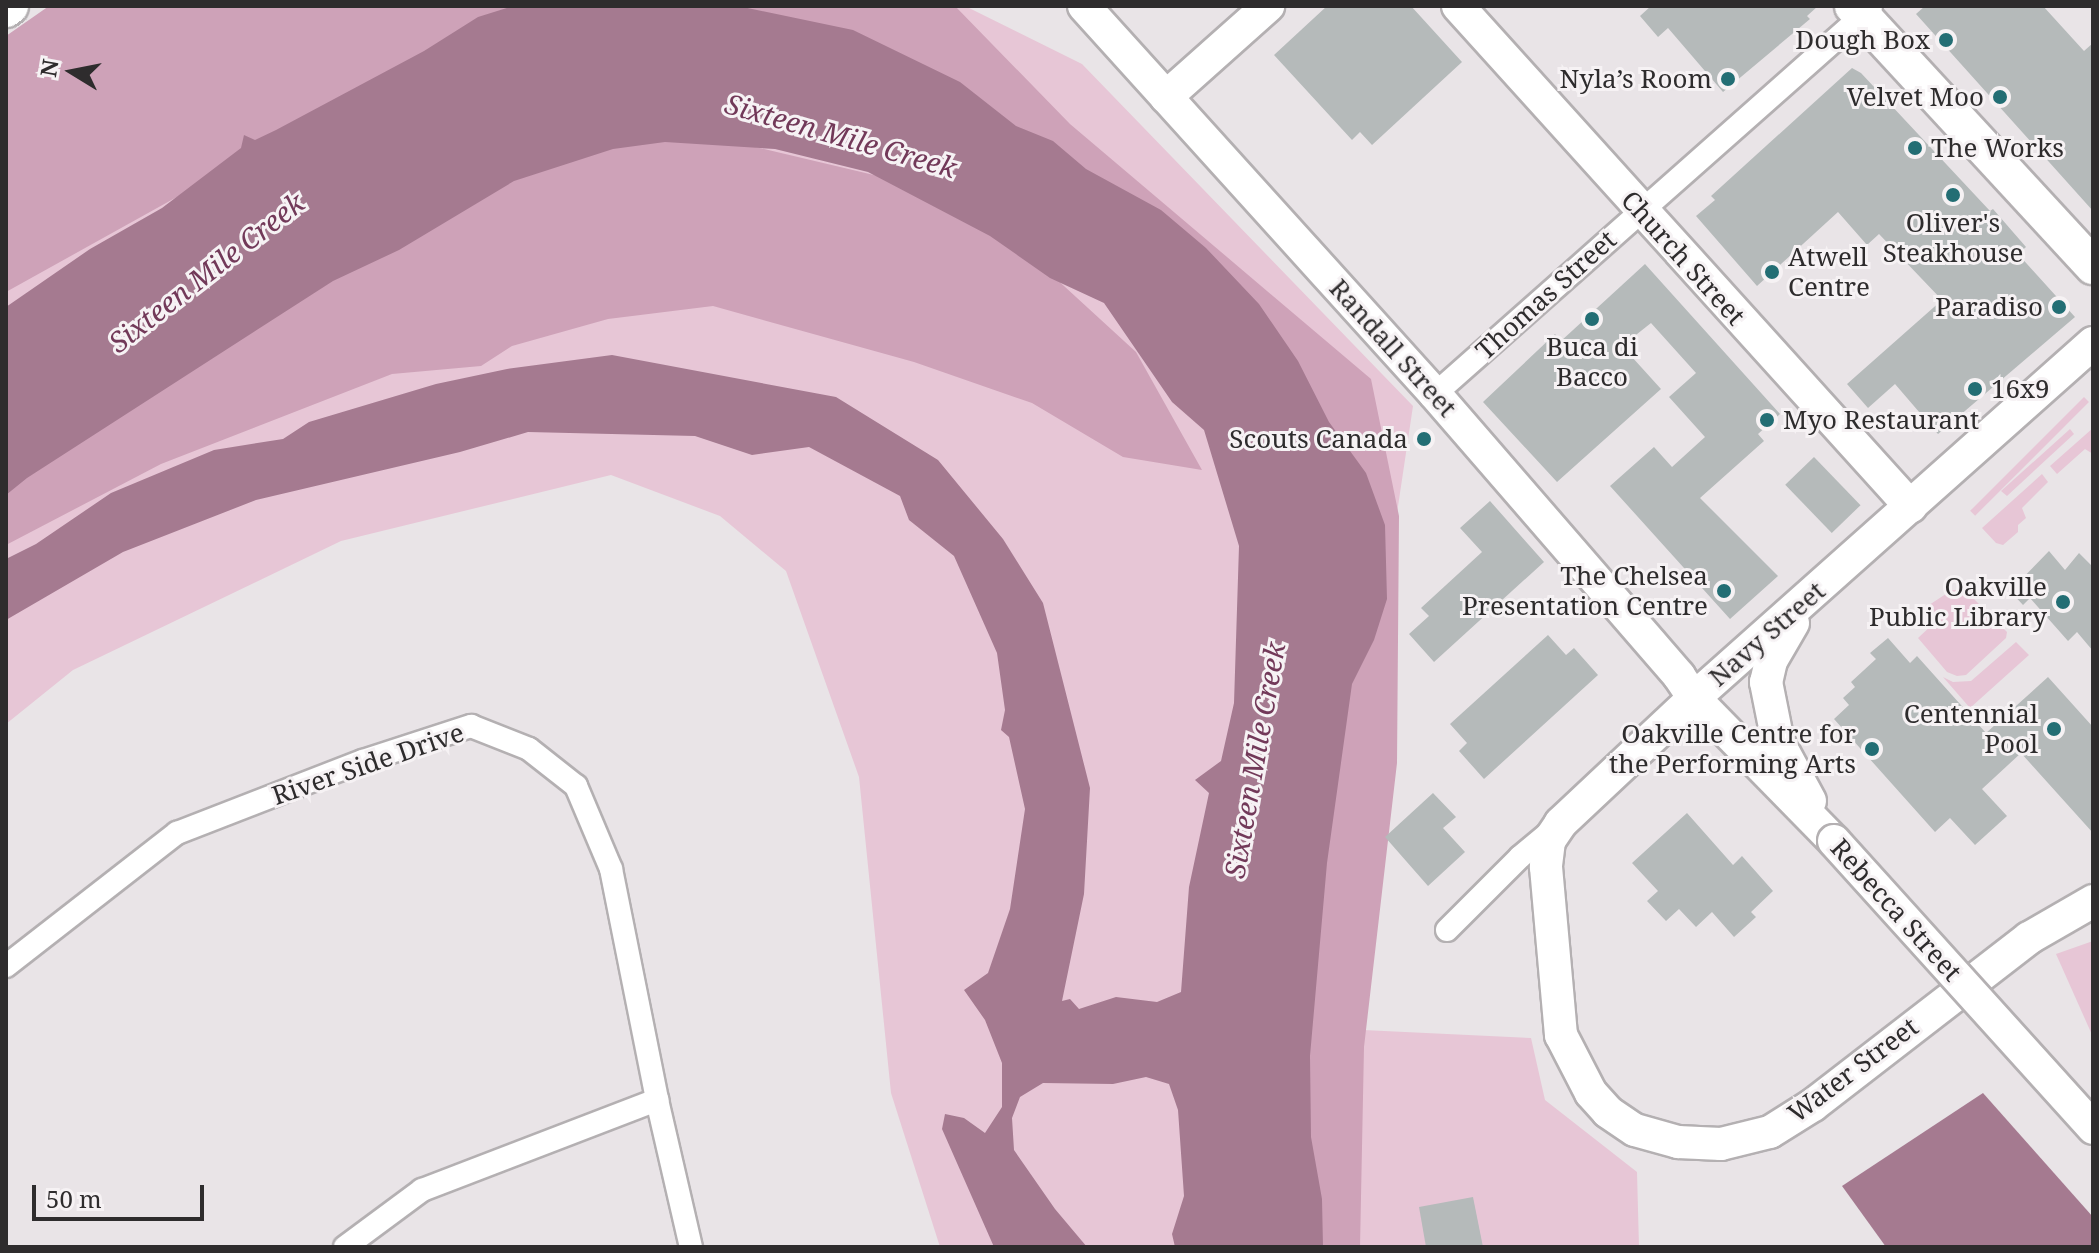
<!DOCTYPE html>
<meta charset="utf-8">
<style>
body{margin:0}
#map{position:relative;width:2099px;height:1253px;overflow:hidden;background:#e9e4e7;font-family:"Noto Serif",serif}
div>[style]{position:absolute}
.green>*{inset:0;background:#e7c6d6;transform-origin:0 0}
.forest>*{inset:0;background:#cea2b8}
.water>*{inset:0;background:#a57a90}
.building>*{inset:0;background:#b5baba;transform-origin:0 0}
.roads{filter:drop-shadow(2px 0 #b4b0b2) drop-shadow(-2px 0 #b4b0b2) drop-shadow(0 2px #b4b0b2) drop-shadow(0 -2px #b4b0b2)}
.street>*{height:22px;margin:-11px;padding:0 11px;transform-origin:11px;border-radius:11px;background:#fff}
.secondary>*{height:32px;margin:-16px;padding:0 16px;transform-origin:16px;border-radius:16px;background:#fff}
.primary>*{height:36px;margin:-18px;padding:0 18px;transform-origin:18px;border-radius:18px;background:#fff}
.bridges{filter:drop-shadow(2px 0 #b4b0b2) drop-shadow(-2px 0 #b4b0b2) drop-shadow(0 2px #b4b0b2) drop-shadow(0 -2px #b4b0b2)}
.secondary-bridge>*{height:32px;margin:-16px;padding:0 16px;transform-origin:16px;border-radius:16px;background:#fff}
.dots>*{width:22px;height:22px;translate:-50% -50%;box-sizing:border-box;border:4px solid #f6f2f4;border-radius:50%}
span{translate:-50% -50%;white-space:nowrap;text-align:center;line-height:1.15;-webkit-text-stroke:6px #f6f2f4;paint-order:stroke}
.poi-label{font-size:26px;color:#2e2c2d}
.right{translate:-100% -50%;text-align:right}
.left{translate:0 -50%;text-align:left}
.street-label{font-size:26px;color:#2e2c2d}
.water-label{font-size:28px;color:#723959;font-style:italic}
.frame{position:absolute;inset:0;border:8px solid #2e2c2d;pointer-events:none}
.north{position:absolute;left:32px;top:32px;width:80px;height:80px;-webkit-text-stroke:6px #f6f2f4;paint-order:stroke;rotate:280deg;font-size:22px;font-weight:700;line-height:32px;text-align:center;color:#2e2c2d}
.north::after{content:'';display:block;margin:auto;width:28px;height:36px;background:#2e2c2d;clip-path:polygon(50% 0,100% 100%,50% 72%,0 100%)}
.scale{position:absolute;left:32px;top:1185px;width:172px;height:36px;box-sizing:border-box;border:4px solid #2e2c2d;border-top:0;padding-left:10px;font-size:24px;line-height:28px;white-space:nowrap;color:#2e2c2d;-webkit-text-stroke:6px #f6f2f4;paint-order:stroke}
</style>
<div id="map">
<div class="green">
<i style="clip-path:polygon(264px 6px,965px 6px,1082px 64px,1413px 406px,1377px 647px,1363px 1030px,1531px 1038px,1545px 1100px,1637px 1172px,1639px 1247px,940px 1247px,891px 1093px,859px 777px,786px 571px,720px 516px,611px 475px,341px 541px,73px 670px,6px 724px,6px 164px)"></i>
<i style="left:2084px;top:397px;width:7px;height:161px;rotate:45deg"></i>
<i style="clip-path:polygon(2093px 428px,2093px 454px,2085px 449px,2057px 474px,2050px 466px)"></i>
<i style="clip-path:polygon(2070px 429px,2074px 434px,2007px 496px,2001px 491px)"></i>
<i style="clip-path:polygon(2042px 474px,2048px 482px,2022px 508px,2026px 518px,2018px 525px,2018px 532px,2003px 545px,1996px 543px,1982px 528px)"></i>
<i style="clip-path:polygon(1952px 590px,1966px 591px,2007px 632px,2006px 638px,1966px 675px,1957px 676px,1947px 672px,1918px 638px,1933px 624px,1929px 605px)"></i>
<i style="clip-path:polygon(2016px 642px,2029px 655px,1970px 708px,1943px 677px,1953px 682px,1971px 681px)"></i>
<i style="clip-path:polygon(2093px 941px,2093px 1037px,2056px 954px)"></i>
</div>
<div class="forest">
<i style="clip-path:polygon(49px 6px,955px 6px,1070px 124px,1371px 379px,1399px 516px,1397px 763px,1364px 1047px,1360px 1247px,1279px 1247px,1357px 537px,856px 67px,238px 163px,6px 292px,6px 36px)"></i>
<i style="clip-path:polygon(642px 134px,734px 142px,895px 180px,977px 219px,1052px 275px,1136px 352px,1202px 470px,1123px 457px,1032px 403px,914px 362px,713px 306px,608px 319px,512px 346px,481px 366px,392px 374px,161px 464px,6px 545px,6px 466px,471px 177px)"></i>
</div>
<div class="water">
<i style="clip-path:polygon(513px 6px,738px 6px,853px 30px,960px 82px,1016px 126px,1053px 141px,1086px 169px,1161px 210px,1206px 248px,1259px 304px,1298px 361px,1329px 422px,1366px 473px,1385px 525px,1387px 599px,1374px 640px,1352px 684px,1327px 863px,1310px 1056px,1311px 1137px,1322px 1199px,1323px 1247px,1175px 1247px,1172px 1234px,1184px 1196px,1178px 1110px,1169px 1084px,1146px 1077px,1113px 1084px,1043px 1083px,1020px 1097px,1012px 1118px,1014px 1150px,1055px 1209px,1087px 1247px,994px 1247px,942px 1129px,945px 1114px,964px 1118px,985px 1133px,1002px 1107px,1002px 1063px,985px 1020px,964px 990px,988px 973px,1010px 909px,1025px 809px,1009px 737px,1001px 730px,1005px 710px,997px 653px,954px 556px,909px 520px,900px 496px,809px 447px,752px 455px,695px 436px,528px 432px,460px 452px,256px 500px,123px 552px,6px 620px,6px 559px,36px 544px,111px 493px,214px 450px,283px 439px,309px 422px,436px 384px,507px 369px,612px 355px,836px 397px,938px 460px,1003px 539px,1043px 603px,1090px 788px,1084px 894px,1062px 1001px,1070px 999px,1079px 1009px,1116px 997px,1157px 1002px,1181px 992px,1189px 887px,1209px 793px,1195px 780px,1221px 761px,1234px 703px,1239px 546px,1204px 430px,1172px 402px,1104px 303px,1050px 278px,990px 236px,868px 172px,775px 149px,665px 142px,613px 149px,514px 181px,399px 250px,333px 281px,27px 478px,6px 495px,6px 307px,90px 249px,162px 208px,241px 148px,244px 135px,255px 140px,276px 130px,424px 51px,478px 17px)"></i>
<i style="clip-path:polygon(1983px 1093px,2093px 1217px,2093px 1247px,1886px 1247px,1842px 1186px)"></i>
</div>
<div class="building">
<i style="clip-path:polygon(1327px 6px,1411px 6px,1462px 62px,1372px 145px,1360px 132px,1352px 140px,1274px 55px)"></i>
<i style="clip-path:polygon(1651px 6px,1818px 6px,1807px 16px,1810px 19px,1723px 92px,1668px 28px,1658px 37px,1640px 16px)"></i>
<i style="clip-path:polygon(1925px 6px,2043px 6px,2084px 51px,2093px 43px,2093px 211px,1916px 14px)"></i>
<i style="clip-path:polygon(1852px 68px,1861px 73px,1990px 211px,1993px 209px,2026px 247px,2018px 254px,2075px 317px,1938px 434px,1895px 384px,1868px 408px,1847px 384px,1942px 300px,1879px 234px,1867px 245px,1838px 212px,1757px 286px,1696px 216px,1715px 200px,1711px 196px)"></i>
<i style="clip-path:polygon(1645px 264px,1780px 414px,1758px 434px,1764px 441px,1700px 498px,1778px 576px,1730px 619px,1610px 486px,1654px 447px,1672px 467px,1705px 437px,1669px 397px,1696px 373px,1651px 323px,1622px 346px,1661px 389px,1557px 482px,1483px 402px,1555px 334px,1561px 341px)"></i>
<i style="left:1814px;top:457px;width:67px;height:40px;rotate:46deg"></i>
<i style="clip-path:polygon(1490px 501px,1544px 562px,1434px 662px,1409px 634px,1429px 616px,1421px 608px,1482px 552px,1460px 528px)"></i>
<i style="clip-path:polygon(2049px 551px,2065px 570px,2079px 553px,2093px 567px,2093px 651px,2077px 632px,2068px 641px,2030px 598px,2023px 605px,2010px 591px)"></i>
<i style="clip-path:polygon(1548px 635px,1566px 655px,1574px 648px,1598px 675px,1484px 779px,1459px 751px,1467px 743px,1450px 724px)"></i>
<i style="clip-path:polygon(1888px 638px,1910px 663px,1917px 656px,1986px 733px,2048px 677px,2093px 727px,2093px 833px,2021px 753px,1982px 789px,2007px 816px,1975px 845px,1950px 818px,1935px 832px,1834px 719px,1849px 705px,1843px 698px,1855px 687px,1851px 682px,1876px 659px,1870px 653px)"></i>
<i style="clip-path:polygon(1433px 793px,1456px 817px,1443px 828px,1465px 852px,1428px 886px,1385px 837px)"></i>
<i style="clip-path:polygon(1687px 813px,1733px 865px,1742px 856px,1773px 891px,1751px 912px,1756px 917px,1734px 937px,1712px 912px,1696px 927px,1679px 909px,1666px 921px,1647px 901px,1658px 891px,1632px 863px)"></i>
<i style="clip-path:polygon(1473px 1197px,1483px 1247px,1426px 1247px,1419px 1207px)"></i>
</div>
<div class="roads">
<div class="street">
<i style="left:1435px;top:394px;width:582px;rotate:-41.52deg"></i>
<i style="left:1447px;top:930px;width:103px;rotate:-45deg"></i>
<i style="left:1520px;top:857px;width:47px;rotate:-39.8deg"></i>
<i style="left:6px;top:966px;width:217px;rotate:-37.9deg"></i>
<i style="left:177px;top:833px;width:199px;rotate:-21.2deg"></i>
<i style="left:363px;top:761px;width:114px;rotate:-18deg"></i>
<i style="left:471px;top:726px;width:62px;rotate:21.6deg"></i>
<i style="left:529px;top:749px;width:60px;rotate:38.2deg"></i>
<i style="left:576px;top:786px;width:90px;rotate:67.1deg"></i>
<i style="left:611px;top:869px;width:236px;rotate:78.7deg"></i>
<i style="left:657px;top:1100px;width:151px;rotate:77deg"></i>
<i style="left:345px;top:1247px;width:96px;rotate:-36.5deg"></i>
<i style="left:422px;top:1190px;width:252px;rotate:-21deg"></i>
</div>
<div class="secondary">
<i style="left:1084px;top:6px;width:523px;rotate:47.87deg"></i>
<i style="left:1435px;top:394px;width:373px;rotate:49.1deg"></i>
<i style="left:1679px;top:676px;width:27px;rotate:56deg"></i>
<i style="left:1694px;top:698px;width:200px;rotate:45.6deg"></i>
<i style="left:1458px;top:6px;width:675px;rotate:47.88deg"></i>
<i style="left:1166px;top:97px;width:137px;rotate:-41.7deg"></i>
<i style="left:2093px;top:343px;width:534px;rotate:138.34deg"></i>
<i style="left:1694px;top:698px;width:183px;rotate:136.8deg"></i>
<i style="left:1561px;top:823px;width:22px;rotate:124deg"></i>
<i style="left:1549px;top:841px;width:26px;rotate:97deg"></i>
<i style="left:1546px;top:867px;width:169px;rotate:84.9deg"></i>
<i style="left:1561px;top:1035px;width:65px;rotate:62.7deg"></i>
<i style="left:1591px;top:1093px;width:25px;rotate:48deg"></i>
<i style="left:1608px;top:1112px;width:32px;rotate:34deg"></i>
<i style="left:1635px;top:1130px;width:45px;rotate:15.6deg"></i>
<i style="left:1678px;top:1142px;width:43px;rotate:2.7deg"></i>
<i style="left:1721px;top:1144px;width:50px;rotate:-13.8deg"></i>
<i style="left:1770px;top:1132px;width:51px;rotate:-32.1deg"></i>
<i style="left:1813px;top:1105px;width:273px;rotate:-37.7deg"></i>
<i style="left:2029px;top:938px;width:74px;rotate:-30deg"></i>
<i style="left:1793px;top:623px;width:44px;rotate:120.1deg"></i>
<i style="left:1771px;top:661px;width:22px;rotate:103deg"></i>
<i style="left:1766px;top:682px;width:61px;rotate:78.7deg"></i>
<i style="left:1778px;top:742px;width:67px;rotate:61.5deg"></i>
</div>
<div class="primary">
<i style="left:1853px;top:6px;width:354px;rotate:47.3deg"></i>
<i style="left:6px;top:9px;width:5px;rotate:-37deg"></i>
</div>
</div>
<div class="bridges">
<div class="secondary-bridge">
<i style="left:1834px;top:841px;width:387px;rotate:47.9deg"></i>
</div>
</div>
<div class="dots">
<i style="left:1946px;top:40px;background:#236e74"></i>
<i style="left:1728px;top:79px;background:#236e74"></i>
<i style="left:2000px;top:97px;background:#236e74"></i>
<i style="left:1915px;top:148px;background:#236e74"></i>
<i style="left:1953px;top:195px;background:#236e74"></i>
<i style="left:1772px;top:272px;background:#236e74"></i>
<i style="left:2059px;top:307px;background:#236e74"></i>
<i style="left:1592px;top:319px;background:#236e74"></i>
<i style="left:1975px;top:389px;background:#236e74"></i>
<i style="left:1767px;top:420px;background:#236e74"></i>
<i style="left:1424px;top:439px;background:#236e74"></i>
<i style="left:1724px;top:591px;background:#236e74"></i>
<i style="left:2063px;top:602px;background:#236e74"></i>
<i style="left:2054px;top:729px;background:#236e74"></i>
<i style="left:1872px;top:749px;background:#236e74"></i>
</div>
<div class="poi-label">
<span class="right" style="left:1930px;top:40px">Dough Box</span>
<span class="right" style="left:1712px;top:79px">Nyla’s Room</span>
<span class="right" style="left:1984px;top:97px">Velvet Moo</span>
<span class="left" style="left:1931px;top:148px">The Works</span>
<span style="left:1953px;top:238px">Oliver's<br>Steakhouse</span>
<span class="left" style="left:1788px;top:272px">Atwell<br>Centre</span>
<span class="right" style="left:2043px;top:307px">Paradiso</span>
<span style="left:1592px;top:362px">Buca di<br>Bacco</span>
<span class="left" style="left:1991px;top:389px">16x9</span>
<span class="left" style="left:1783px;top:420px">Myo Restaurant</span>
<span class="right" style="left:1408px;top:439px">Scouts Canada</span>
<span class="right" style="left:1708px;top:591px">The Chelsea<br>Presentation Centre</span>
<span class="right" style="left:2047px;top:602px">Oakville<br>Public Library</span>
<span class="right" style="left:2038px;top:729px">Centennial<br>Pool</span>
<span class="right" style="left:1856px;top:749px">Oakville Centre for<br>the Performing Arts</span>
</div>
<div class="street-label">
<span style="left:1683px;top:258px;rotate:48deg">Church Street</span>
<span style="left:1546px;top:295px;rotate:-42deg">Thomas Street</span>
<span style="left:1393px;top:348px;rotate:48deg">Randall Street</span>
<span style="left:1767px;top:634px;rotate:-41deg">Navy Street</span>
<span style="left:368px;top:764px;rotate:-19deg">River Side Drive</span>
<span style="left:1896px;top:910px;rotate:48deg">Rebecca Street</span>
<span style="left:1853px;top:1070px;rotate:-37deg">Water Street</span>
</div>
<div class="water-label">
<span style="left:841px;top:135px;rotate:16deg">Sixteen Mile Creek</span>
<span style="left:206px;top:272px;rotate:-38deg">Sixteen Mile Creek</span>
<span style="left:1254px;top:760px;rotate:-80deg">Sixteen Mile Creek</span>
</div>
<div class="frame"></div>
<div class="north">N</div>
<div class="scale">50 m</div>
</div>
